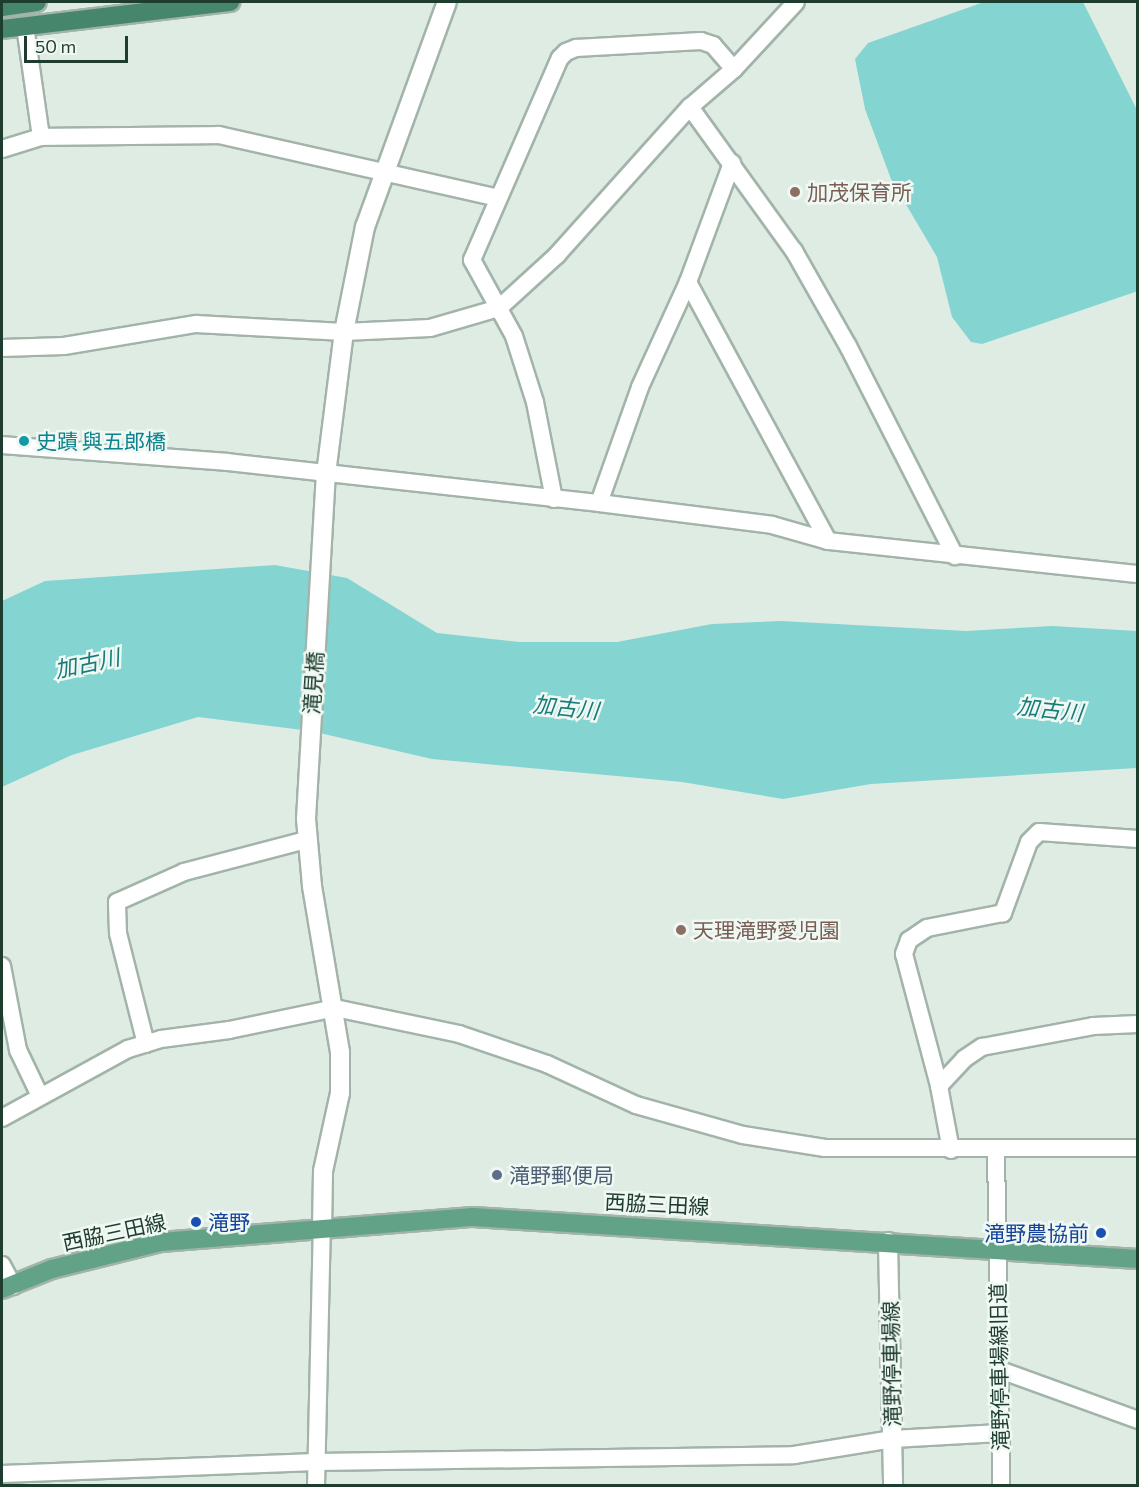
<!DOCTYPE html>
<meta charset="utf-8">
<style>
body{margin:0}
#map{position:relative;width:1139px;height:1487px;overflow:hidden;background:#dfece4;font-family:Commissioner,"Noto Sans JP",sans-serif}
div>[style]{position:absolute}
.water>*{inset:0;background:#84d4d2}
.roads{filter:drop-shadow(2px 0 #a2b4aa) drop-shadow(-2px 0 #a2b4aa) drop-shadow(0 2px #a2b4aa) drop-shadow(0 -2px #a2b4aa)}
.minor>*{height:16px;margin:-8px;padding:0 8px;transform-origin:8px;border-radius:8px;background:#fff}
.tertiary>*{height:18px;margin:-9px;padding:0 9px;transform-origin:9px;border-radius:9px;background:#fff}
.secondary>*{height:18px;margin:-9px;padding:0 9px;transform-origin:9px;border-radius:9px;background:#fff}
.primary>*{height:18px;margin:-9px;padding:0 9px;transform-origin:9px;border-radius:9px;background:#62a387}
.trunk>*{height:18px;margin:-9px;padding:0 9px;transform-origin:9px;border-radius:9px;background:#46866c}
.dots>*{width:16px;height:16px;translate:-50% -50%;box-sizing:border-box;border:3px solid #f0f8f3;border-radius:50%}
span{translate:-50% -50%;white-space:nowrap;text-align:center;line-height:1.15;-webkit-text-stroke:5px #f0f8f3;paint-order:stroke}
.education-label{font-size:21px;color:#785e54}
.left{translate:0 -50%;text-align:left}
.culture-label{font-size:21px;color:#0d838f}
.street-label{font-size:21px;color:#1f3d2f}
.service-label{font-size:21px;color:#4e5e75}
.transit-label{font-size:21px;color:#164399}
.right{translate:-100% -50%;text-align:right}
.water-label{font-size:22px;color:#177b7a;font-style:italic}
.frame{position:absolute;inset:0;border:3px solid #1f3d2f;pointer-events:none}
.scale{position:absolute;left:24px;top:36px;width:104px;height:27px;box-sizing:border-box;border:3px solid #1f3d2f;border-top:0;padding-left:8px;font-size:18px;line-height:21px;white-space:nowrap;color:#1f3d2f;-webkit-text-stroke:4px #f0f8f3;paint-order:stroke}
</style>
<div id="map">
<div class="water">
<i style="clip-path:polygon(984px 2px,1083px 2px,1137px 110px,1138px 291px,982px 344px,971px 342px,952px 317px,937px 257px,891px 179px,865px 109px,855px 59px,868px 43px)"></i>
<i style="clip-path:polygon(275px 565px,347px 578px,437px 633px,519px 642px,617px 642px,712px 624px,781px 621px,966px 631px,1052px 626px,1137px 631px,1137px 768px,871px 784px,783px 799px,682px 782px,432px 759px,311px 731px,198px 717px,72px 755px,2px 787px,2px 601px,45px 581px)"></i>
</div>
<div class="roads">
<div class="minor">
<i style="left:25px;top:26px;width:112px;rotate:81.8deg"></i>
<i style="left:690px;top:107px;width:178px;rotate:54.2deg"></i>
<i style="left:794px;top:251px;width:109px;rotate:60.4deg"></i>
<i style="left:848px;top:346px;width:236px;rotate:63deg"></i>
<i style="left:2px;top:149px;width:41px;rotate:-17.1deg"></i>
<i style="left:41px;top:137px;width:178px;rotate:-0.6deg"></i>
<i style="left:219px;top:135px;width:286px;rotate:12.7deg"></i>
<i style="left:688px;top:282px;width:294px;rotate:61.6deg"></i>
<i style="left:2px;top:348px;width:62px;rotate:-1.8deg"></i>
<i style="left:64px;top:346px;width:134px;rotate:-9.5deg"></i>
<i style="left:196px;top:324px;width:148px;rotate:3.1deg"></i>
<i style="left:344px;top:332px;width:86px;rotate:-2.7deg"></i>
<i style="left:430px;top:328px;width:72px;rotate:-16.2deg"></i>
<i style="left:499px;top:308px;width:79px;rotate:-42.4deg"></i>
<i style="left:557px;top:255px;width:199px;rotate:-48.1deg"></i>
<i style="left:690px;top:107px;width:58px;rotate:-40.8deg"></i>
<i style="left:734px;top:69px;width:91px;rotate:-47.2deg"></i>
<i style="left:2px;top:445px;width:226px;rotate:4.3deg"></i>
<i style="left:227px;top:462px;width:374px;rotate:6.3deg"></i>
<i style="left:599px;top:503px;width:174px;rotate:7.2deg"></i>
<i style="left:772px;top:525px;width:58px;rotate:15.9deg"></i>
<i style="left:828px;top:541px;width:312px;rotate:6.1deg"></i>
<i style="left:554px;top:499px;width:99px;rotate:-101.1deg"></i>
<i style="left:535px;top:402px;width:69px;rotate:-107.7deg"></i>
<i style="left:514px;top:336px;width:87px;rotate:-118.9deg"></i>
<i style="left:472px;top:260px;width:220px;rotate:-66.5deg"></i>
<i style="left:560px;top:58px;width:8px;rotate:-45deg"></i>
<i style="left:566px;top:52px;width:11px;rotate:-22deg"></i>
<i style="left:576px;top:48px;width:125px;rotate:-3.2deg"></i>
<i style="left:701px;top:41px;width:13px;rotate:18deg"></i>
<i style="left:713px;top:45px;width:32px;rotate:49deg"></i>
<i style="left:599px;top:503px;width:123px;rotate:-70.5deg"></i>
<i style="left:640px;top:387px;width:115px;rotate:-65.4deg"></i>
<i style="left:688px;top:282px;width:127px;rotate:-69.7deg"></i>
<i style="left:1138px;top:839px;width:99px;rotate:-176deg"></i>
<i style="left:1039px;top:832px;width:14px;rotate:135deg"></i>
<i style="left:1029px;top:842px;width:76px;rotate:110.1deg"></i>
<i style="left:1003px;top:913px;width:77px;rotate:168.8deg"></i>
<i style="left:927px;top:928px;width:22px;rotate:146deg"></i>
<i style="left:909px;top:940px;width:15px;rotate:110deg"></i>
<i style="left:904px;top:954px;width:137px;rotate:75.1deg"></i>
<i style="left:939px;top:1086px;width:37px;rotate:-47deg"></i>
<i style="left:964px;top:1059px;width:22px;rotate:-34deg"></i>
<i style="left:982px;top:1047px;width:113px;rotate:-10.7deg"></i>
<i style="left:1093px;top:1026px;width:45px;rotate:-2.5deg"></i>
<i style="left:2px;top:966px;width:86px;rotate:79.2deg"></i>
<i style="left:18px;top:1050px;width:51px;rotate:64.4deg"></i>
<i style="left:146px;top:1044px;width:114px;rotate:-104.2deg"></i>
<i style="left:118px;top:933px;width:31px;rotate:-92deg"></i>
<i style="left:117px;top:902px;width:73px;rotate:-24.1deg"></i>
<i style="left:184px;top:872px;width:126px;rotate:-14.7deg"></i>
<i style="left:939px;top:1086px;width:65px;rotate:79.4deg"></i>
<i style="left:2px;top:1118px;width:144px;rotate:-28.7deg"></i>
<i style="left:128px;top:1049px;width:34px;rotate:-17deg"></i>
<i style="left:161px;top:1039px;width:69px;rotate:-7.5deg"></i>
<i style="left:229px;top:1030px;width:108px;rotate:-11.7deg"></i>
<i style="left:335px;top:1008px;width:127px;rotate:11.8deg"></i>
<i style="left:459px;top:1034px;width:93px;rotate:18.8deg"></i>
<i style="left:547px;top:1064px;width:98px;rotate:24.7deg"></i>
<i style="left:636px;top:1105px;width:111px;rotate:15.7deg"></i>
<i style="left:743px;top:1135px;width:83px;rotate:9deg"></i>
<i style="left:825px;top:1148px;width:313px"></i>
<i style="left:996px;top:1149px;width:337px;rotate:89.1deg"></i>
<i style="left:2px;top:1265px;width:24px;rotate:62deg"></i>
<i style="left:1000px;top:1370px;width:147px;rotate:19.9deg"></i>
<i style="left:2px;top:1474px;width:314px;rotate:-2.2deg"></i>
<i style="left:316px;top:1462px;width:478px;rotate:-0.8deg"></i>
<i style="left:794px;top:1455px;width:100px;rotate:-9.2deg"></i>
<i style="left:893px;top:1439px;width:107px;rotate:-3.2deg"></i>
<i style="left:316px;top:1486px;width:256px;rotate:-88.7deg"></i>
</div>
<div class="tertiary">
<i style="left:322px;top:1230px;width:59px;rotate:-89deg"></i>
<i style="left:323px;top:1171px;width:80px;rotate:-77.7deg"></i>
<i style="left:340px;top:1093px;width:41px;rotate:-90deg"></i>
<i style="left:340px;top:1052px;width:168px;rotate:-99.6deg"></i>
<i style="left:312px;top:886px;width:67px;rotate:-95.1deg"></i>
<i style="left:306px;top:819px;width:346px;rotate:-86.7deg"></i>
<i style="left:326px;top:474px;width:143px;rotate:-82.8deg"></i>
<i style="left:344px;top:332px;width:107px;rotate:-78.7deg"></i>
<i style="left:365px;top:227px;width:239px;rotate:-70deg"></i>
</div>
<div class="secondary">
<i style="left:888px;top:1242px;width:244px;rotate:88.8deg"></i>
</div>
<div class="primary">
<i style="left:2px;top:1289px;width:54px;rotate:-21.8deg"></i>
<i style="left:52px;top:1269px;width:112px;rotate:-13.9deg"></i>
<i style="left:161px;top:1242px;width:313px;rotate:-4.6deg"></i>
<i style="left:473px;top:1217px;width:666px;rotate:3.61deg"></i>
</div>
<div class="trunk">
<i style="left:2px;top:7px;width:35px;rotate:-8deg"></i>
<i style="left:2px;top:29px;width:230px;rotate:-6.8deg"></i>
</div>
</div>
<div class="dots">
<i style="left:795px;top:192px;background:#8d6e63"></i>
<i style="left:24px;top:441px;background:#0f9aa8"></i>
<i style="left:681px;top:930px;background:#8d6e63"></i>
<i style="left:497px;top:1175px;background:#5c6f8a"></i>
<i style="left:196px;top:1222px;background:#1a4fb4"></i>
<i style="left:1101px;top:1233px;background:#1a4fb4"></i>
</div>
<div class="education-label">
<span class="left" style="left:807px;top:192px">加茂保育所</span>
<span class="left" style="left:693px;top:930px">天理滝野愛児園</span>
</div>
<div class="culture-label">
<span class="left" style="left:36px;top:441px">史蹟 與五郎橋</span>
</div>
<div class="street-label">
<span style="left:313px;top:683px;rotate:-86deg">滝見橋</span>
<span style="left:657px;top:1204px;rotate:3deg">西脇三田線</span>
<span style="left:114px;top:1232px;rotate:-12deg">西脇三田線</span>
<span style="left:891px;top:1364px;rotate:-91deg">滝野停車場線</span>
<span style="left:999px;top:1367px;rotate:-91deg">滝野停車場線旧道</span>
</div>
<div class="service-label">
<span class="left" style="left:509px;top:1175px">滝野郵便局</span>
</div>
<div class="transit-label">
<span class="left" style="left:208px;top:1222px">滝野</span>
<span class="right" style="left:1089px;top:1233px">滝野農協前</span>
</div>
<div class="water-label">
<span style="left:87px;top:663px;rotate:-12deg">加古川</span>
<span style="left:566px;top:707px;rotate:6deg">加古川</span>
<span style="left:1050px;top:709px;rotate:6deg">加古川</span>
</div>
<div class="frame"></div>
<div class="scale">50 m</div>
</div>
